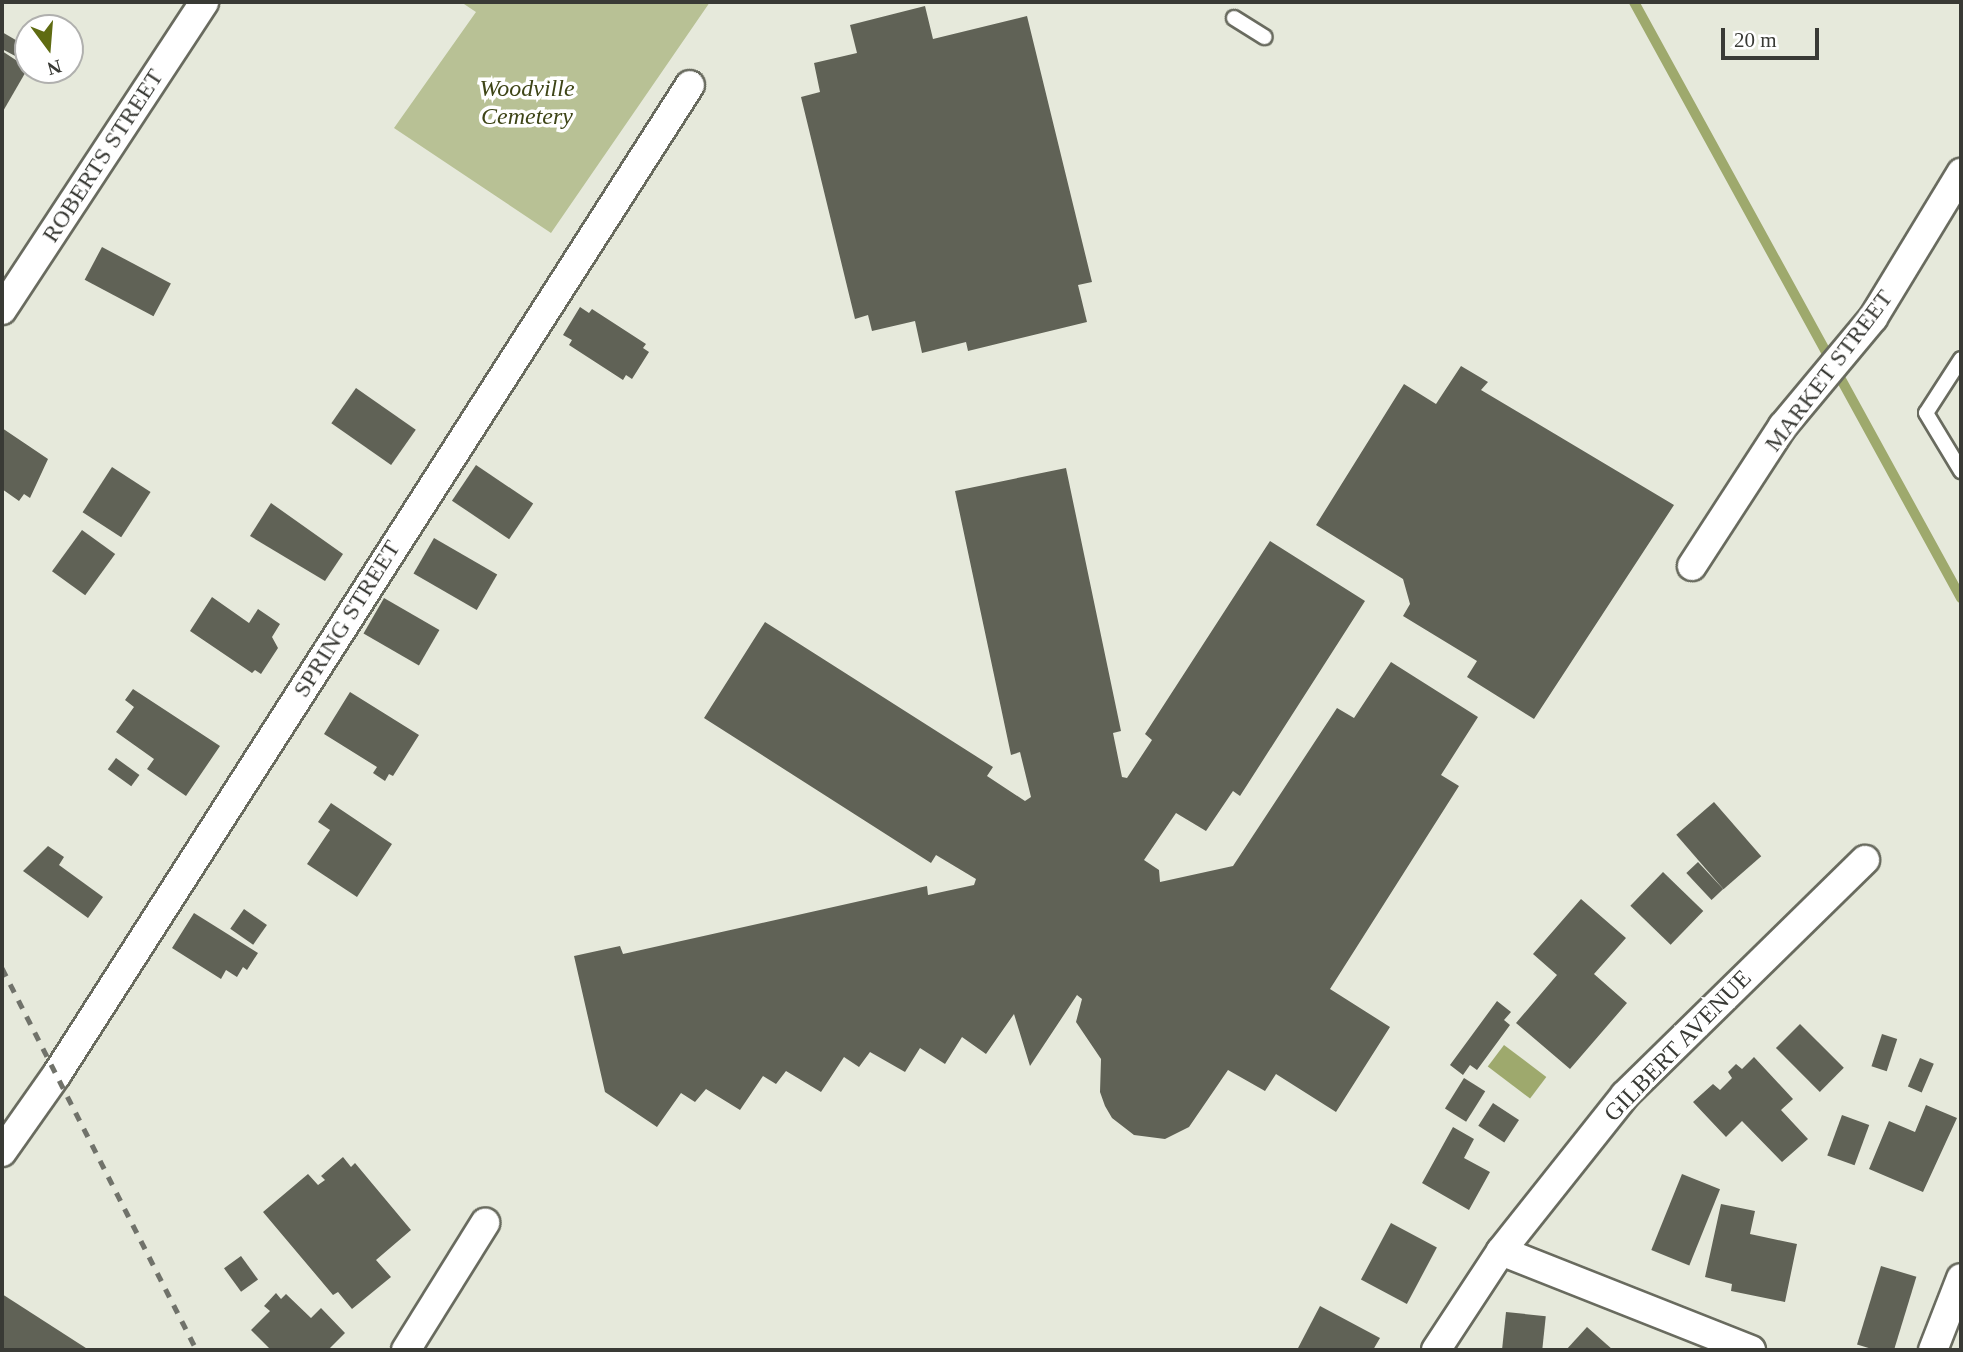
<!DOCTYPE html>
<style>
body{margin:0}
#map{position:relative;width:1963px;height:1352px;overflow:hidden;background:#e6e9db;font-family:Georgia,serif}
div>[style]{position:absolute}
.green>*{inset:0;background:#b8c195}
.water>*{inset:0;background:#9ea96d;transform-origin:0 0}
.stream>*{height:10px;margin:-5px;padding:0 5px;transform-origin:5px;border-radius:5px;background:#9ea96d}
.building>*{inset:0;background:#606256;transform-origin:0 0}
.roads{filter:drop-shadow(2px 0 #696b5f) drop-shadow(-2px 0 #696b5f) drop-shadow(0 2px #696b5f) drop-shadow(0 -2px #696b5f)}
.service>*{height:14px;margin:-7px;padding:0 7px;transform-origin:7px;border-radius:7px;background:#fff}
.minor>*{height:28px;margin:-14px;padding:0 14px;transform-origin:14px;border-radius:14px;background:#fff}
.rail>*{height:5px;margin-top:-2.5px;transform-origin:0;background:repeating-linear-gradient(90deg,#70726a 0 9px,transparent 0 18px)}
span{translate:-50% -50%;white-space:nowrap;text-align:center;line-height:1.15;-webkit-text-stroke:7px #fff;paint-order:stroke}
.park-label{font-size:24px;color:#3e4517;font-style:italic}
.street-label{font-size:24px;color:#393a35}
.frame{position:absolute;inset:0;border:4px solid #393a35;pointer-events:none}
.north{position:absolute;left:14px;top:14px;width:70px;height:70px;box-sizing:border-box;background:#fff;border:2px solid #b0b0ae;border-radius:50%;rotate:164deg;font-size:19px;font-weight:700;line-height:28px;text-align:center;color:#393a35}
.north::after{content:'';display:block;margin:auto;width:24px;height:32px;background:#5f6b12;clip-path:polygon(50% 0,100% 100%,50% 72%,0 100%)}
.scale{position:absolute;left:1721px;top:28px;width:98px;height:32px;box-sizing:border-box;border:4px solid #393a35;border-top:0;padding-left:9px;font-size:21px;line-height:24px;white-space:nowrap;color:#393a35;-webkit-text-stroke:5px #fff;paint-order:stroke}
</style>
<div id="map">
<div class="green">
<i style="clip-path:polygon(461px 2px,710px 2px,551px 233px,394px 128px,476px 12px)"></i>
</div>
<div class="water">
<i style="left:1504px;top:1045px;width:53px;height:27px;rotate:37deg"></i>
</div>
<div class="stream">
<i style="left:1634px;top:2px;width:680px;rotate:61.25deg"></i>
</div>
<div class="building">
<i style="clip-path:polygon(925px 6px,933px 39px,1027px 16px,1092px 282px,1078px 285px,1087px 322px,968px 351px,966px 342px,922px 353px,915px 321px,872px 331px,868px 315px,855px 319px,801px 97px,820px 92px,814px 63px,857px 53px,850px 25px)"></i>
<i style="clip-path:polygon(2px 32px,26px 46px,19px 58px,2px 49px)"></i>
<i style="clip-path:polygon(2px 51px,28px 68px,2px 113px)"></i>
<i style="left:102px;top:247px;width:78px;height:37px;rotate:28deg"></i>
<i style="clip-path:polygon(580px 307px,589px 313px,592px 309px,646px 344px,643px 348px,649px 352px,632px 379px,626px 375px,623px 380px,569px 345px,572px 340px,563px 335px)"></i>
<i style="clip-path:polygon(1461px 366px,1488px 382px,1481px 390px,1674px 505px,1534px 719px,1467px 677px,1477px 661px,1403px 616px,1410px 604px,1403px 579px,1316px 525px,1404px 384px,1436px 404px)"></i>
<i style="left:356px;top:388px;width:73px;height:43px;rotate:35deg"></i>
<i style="clip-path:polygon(2px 428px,48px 459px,30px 498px,24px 494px,19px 501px,2px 489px)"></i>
<i style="left:476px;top:465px;width:69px;height:43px;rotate:34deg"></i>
<i style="left:112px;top:467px;width:46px;height:54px;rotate:33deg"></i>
<i style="clip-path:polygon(1066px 468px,1121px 731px,1113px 733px,1122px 777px,1127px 778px,1152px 740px,1145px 734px,1270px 541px,1365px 601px,1240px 796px,1233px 791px,1206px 831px,1176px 813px,1144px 860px,1159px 870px,1160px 882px,1233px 866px,1337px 708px,1354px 718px,1391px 662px,1478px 717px,1441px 775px,1459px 786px,1330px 989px,1390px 1027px,1336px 1112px,1276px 1074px,1265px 1091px,1228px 1070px,1189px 1127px,1165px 1139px,1134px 1135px,1112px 1118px,1105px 1106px,1100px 1092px,1101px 1059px,1076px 1022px,1082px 999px,1077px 995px,1030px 1066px,1014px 1014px,986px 1054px,962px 1037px,945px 1064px,920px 1048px,905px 1072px,870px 1052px,859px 1067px,844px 1057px,821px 1092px,786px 1071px,776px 1084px,763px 1076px,740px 1110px,706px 1089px,695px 1102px,681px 1093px,657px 1127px,605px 1092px,574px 956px,620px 946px,623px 954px,927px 886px,928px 895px,974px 885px,976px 879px,936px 855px,931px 863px,704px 718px,765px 622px,993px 767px,987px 776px,1025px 801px,1031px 797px,1020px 752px,1011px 755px,955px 491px)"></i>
<i style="clip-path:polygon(271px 503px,343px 554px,325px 581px,250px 536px)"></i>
<i style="left:82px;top:530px;width:41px;height:51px;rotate:36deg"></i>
<i style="left:434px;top:538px;width:73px;height:41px;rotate:30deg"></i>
<i style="clip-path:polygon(212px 597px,249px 623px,258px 609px,280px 624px,272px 637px,278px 648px,261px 674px,255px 670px,252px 673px,190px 631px)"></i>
<i style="left:384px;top:598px;width:64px;height:41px;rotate:30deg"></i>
<i style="clip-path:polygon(133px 689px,220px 746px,186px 796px,147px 769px,154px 759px,116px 732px,134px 707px,125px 700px)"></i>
<i style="clip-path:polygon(350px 692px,419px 735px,393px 776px,389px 774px,385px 781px,373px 773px,377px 767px,324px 734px)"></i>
<i style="left:116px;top:758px;width:29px;height:14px;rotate:36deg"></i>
<i style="left:1714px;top:802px;width:72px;height:50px;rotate:49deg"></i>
<i style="clip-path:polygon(331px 803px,392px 844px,357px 897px,307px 864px,330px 830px,318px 822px)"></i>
<i style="clip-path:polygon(48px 846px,64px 857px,59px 865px,103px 897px,88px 918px,23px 871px)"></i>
<i style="left:1698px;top:862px;width:37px;height:16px;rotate:47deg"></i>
<i style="left:1663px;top:872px;width:56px;height:47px;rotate:44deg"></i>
<i style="clip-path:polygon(1581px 899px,1626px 938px,1594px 974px,1627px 1003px,1570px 1069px,1516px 1023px,1557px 975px,1533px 954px)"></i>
<i style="left:244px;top:909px;width:28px;height:24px;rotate:35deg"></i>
<i style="clip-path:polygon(194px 913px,258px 953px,247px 970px,243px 967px,237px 977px,226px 970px,221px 979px,172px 948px)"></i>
<i style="clip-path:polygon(1497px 1001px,1511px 1012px,1504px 1020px,1510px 1025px,1477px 1070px,1470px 1065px,1463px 1075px,1450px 1065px)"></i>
<i style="left:1800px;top:1024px;width:62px;height:34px;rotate:45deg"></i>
<i style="left:1882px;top:1034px;width:16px;height:34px;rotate:18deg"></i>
<i style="clip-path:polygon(1754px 1057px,1793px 1099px,1781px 1110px,1808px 1139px,1782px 1162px,1742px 1121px,1726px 1137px,1693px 1102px,1713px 1084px,1720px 1090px,1732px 1078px,1728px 1072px,1736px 1064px,1742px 1069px)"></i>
<i style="left:1920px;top:1058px;width:15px;height:31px;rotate:23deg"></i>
<i style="left:1464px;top:1078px;width:25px;height:36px;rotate:32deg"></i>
<i style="left:1493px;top:1103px;width:31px;height:27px;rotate:33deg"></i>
<i style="clip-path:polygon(1926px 1105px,1957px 1118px,1923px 1192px,1869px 1169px,1889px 1121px,1915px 1132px)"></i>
<i style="left:1842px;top:1115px;width:29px;height:43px;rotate:20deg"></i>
<i style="clip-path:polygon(1453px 1127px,1474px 1139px,1464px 1158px,1490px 1172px,1469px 1210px,1422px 1183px)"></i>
<i style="clip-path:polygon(343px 1157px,351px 1167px,355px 1163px,411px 1230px,376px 1260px,391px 1277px,352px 1309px,338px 1292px,333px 1295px,263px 1212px,308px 1174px,318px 1185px,325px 1180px,321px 1176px)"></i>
<i style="left:1682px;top:1174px;width:41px;height:82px;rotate:22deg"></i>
<i style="clip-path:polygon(1721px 1204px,1755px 1211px,1750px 1234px,1797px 1244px,1785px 1302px,1731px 1291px,1732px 1284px,1705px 1277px)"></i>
<i style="left:1391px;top:1223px;width:52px;height:64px;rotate:28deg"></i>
<i style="left:241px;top:1256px;width:29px;height:21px;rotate:54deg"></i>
<i style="left:1881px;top:1266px;width:37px;height:82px;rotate:17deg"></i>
<i style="clip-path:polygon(276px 1293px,281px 1299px,286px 1294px,311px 1318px,321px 1308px,345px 1333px,328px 1350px,271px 1350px,251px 1330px,270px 1311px,264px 1306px)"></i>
<i style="clip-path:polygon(2px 1294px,89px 1350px,2px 1350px)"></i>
<i style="clip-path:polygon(1320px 1306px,1380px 1338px,1373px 1350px,1297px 1350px)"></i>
<i style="left:1506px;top:1312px;width:40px;height:38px;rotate:6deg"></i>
<i style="clip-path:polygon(1587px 1327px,1613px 1350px,1566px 1350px)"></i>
</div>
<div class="roads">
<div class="service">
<i style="left:1234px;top:18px;width:36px;rotate:32deg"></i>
<i style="left:1961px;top:359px;width:64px;rotate:122.9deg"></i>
<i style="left:1926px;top:413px;width:68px;rotate:58.9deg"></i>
</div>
<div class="minor">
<i style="left:2px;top:310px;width:368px;rotate:-56.7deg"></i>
<i style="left:1692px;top:566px;width:167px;rotate:-57deg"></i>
<i style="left:1783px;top:426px;width:141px;rotate:-50.2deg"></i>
<i style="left:1873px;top:318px;width:170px;rotate:-58.7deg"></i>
<i style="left:2px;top:1152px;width:95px;rotate:-54.8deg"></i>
<i style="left:57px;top:1074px;width:1174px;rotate:-57.38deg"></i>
<i style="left:1501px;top:1251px;width:269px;rotate:21.6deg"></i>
<i style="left:406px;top:1350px;width:150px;rotate:-58.1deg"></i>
<i style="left:1436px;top:1350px;width:118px;rotate:-56.7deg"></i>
<i style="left:1501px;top:1251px;width:199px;rotate:-51.5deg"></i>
<i style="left:1625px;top:1095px;width:336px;rotate:-44.4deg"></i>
<i style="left:1933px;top:1350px;width:77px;rotate:-68.7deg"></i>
</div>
</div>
<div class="rail">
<i style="left:2px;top:968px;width:429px;rotate:63deg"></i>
</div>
<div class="park-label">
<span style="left:527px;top:103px">Woodville<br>Cemetery</span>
</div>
<div class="street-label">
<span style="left:103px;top:156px;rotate:-57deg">ROBERTS STREET</span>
<span style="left:1829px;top:371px;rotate:-53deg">MARKET STREET</span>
<span style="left:347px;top:619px;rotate:-58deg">SPRING STREET</span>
<span style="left:1678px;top:1046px;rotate:-46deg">GILBERT AVENUE</span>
</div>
<div class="frame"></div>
<div class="north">N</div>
<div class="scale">20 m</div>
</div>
